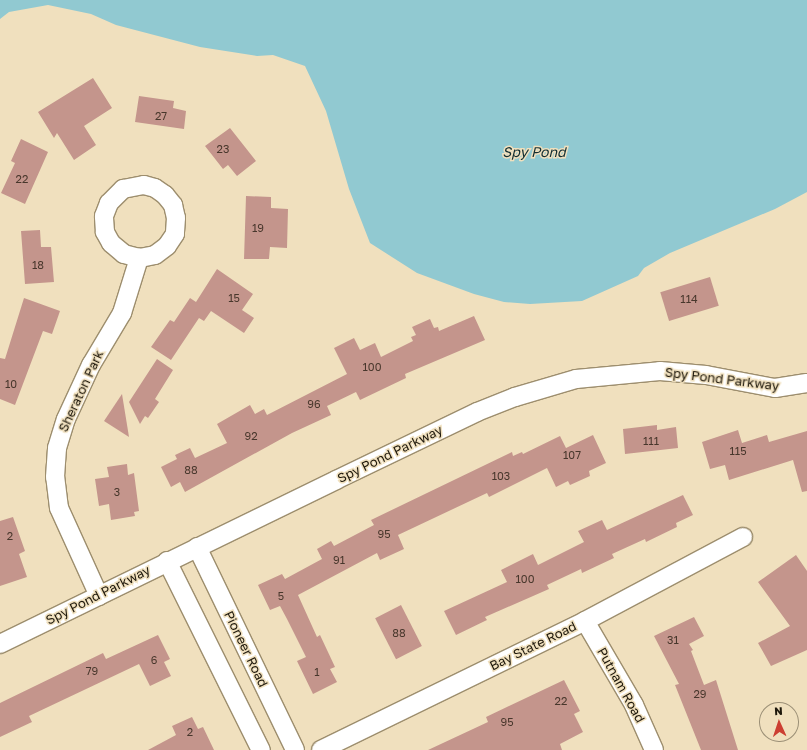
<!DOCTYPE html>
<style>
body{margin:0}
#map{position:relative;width:807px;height:750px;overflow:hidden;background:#f0e0be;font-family:"Golos Text",sans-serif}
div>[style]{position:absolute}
.water>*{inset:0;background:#91c9d1}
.building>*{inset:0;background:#c4958c;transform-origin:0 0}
.roads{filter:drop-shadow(1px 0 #9d8e6e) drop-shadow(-1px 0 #9d8e6e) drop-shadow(0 1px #9d8e6e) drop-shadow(0 -1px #9d8e6e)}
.minor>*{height:18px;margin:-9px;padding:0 9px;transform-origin:9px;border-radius:9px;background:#fff}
span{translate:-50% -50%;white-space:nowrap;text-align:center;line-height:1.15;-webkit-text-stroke:3px #f0e0be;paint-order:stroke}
.number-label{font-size:11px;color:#48372c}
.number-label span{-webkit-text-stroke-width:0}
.street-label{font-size:13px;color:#1e180c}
.water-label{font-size:14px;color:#112e32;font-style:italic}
.north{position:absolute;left:759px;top:702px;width:40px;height:40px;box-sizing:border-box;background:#f0e0be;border:1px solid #9c9077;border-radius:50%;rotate:357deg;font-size:11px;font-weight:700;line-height:16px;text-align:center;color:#1e180c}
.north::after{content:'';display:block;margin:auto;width:14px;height:18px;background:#cc3f32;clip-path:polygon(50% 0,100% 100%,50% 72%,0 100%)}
</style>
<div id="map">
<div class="water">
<i style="clip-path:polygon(0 0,807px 0,807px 192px,775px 209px,670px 253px,644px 268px,638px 276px,582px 301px,530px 304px,504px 302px,474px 294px,417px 273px,370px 243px,349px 189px,326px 111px,305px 66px,273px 55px,257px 56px,200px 47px,116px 25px,91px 14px,48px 5px,9px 12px,0 19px)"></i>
</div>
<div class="building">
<i style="clip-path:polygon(93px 78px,112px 108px,84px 126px,96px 145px,74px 160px,57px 133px,54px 138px,38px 112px)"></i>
<i style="clip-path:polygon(139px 96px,174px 101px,173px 108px,186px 111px,184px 129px,135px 122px)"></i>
<i style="clip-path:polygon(230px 128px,256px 161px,237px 176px,228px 165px,223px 169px,205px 146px)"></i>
<i style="clip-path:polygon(21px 139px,48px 152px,25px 204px,1px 193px,15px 163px,11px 161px)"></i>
<i style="clip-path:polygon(246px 196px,271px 197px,271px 208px,288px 209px,287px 248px,270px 247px,269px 259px,244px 259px)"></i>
<i style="clip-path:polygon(40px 230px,41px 247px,51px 247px,54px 282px,25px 284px,21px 231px)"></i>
<i style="clip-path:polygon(217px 269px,253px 294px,242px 310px,254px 318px,244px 333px,211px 311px,204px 321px,199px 318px,171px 360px,151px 347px,170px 320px,174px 322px,190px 298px,196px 302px)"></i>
<i style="left:710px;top:277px;width:30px;height:52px;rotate:73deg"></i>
<i style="clip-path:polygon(24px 298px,60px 311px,52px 334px,43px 331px,15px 405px,0 399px,0 358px,5px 359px)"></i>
<i style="clip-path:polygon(474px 316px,485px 340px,405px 374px,406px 378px,360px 400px,356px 392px,327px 406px,331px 415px,292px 433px,185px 492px,180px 482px,171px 487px,161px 467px,177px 459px,175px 455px,190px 448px,195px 458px,227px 443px,217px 424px,250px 405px,255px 414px,264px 409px,267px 415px,347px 374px,334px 348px,354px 338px,360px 350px,375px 343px,381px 357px,413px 341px,411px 337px,416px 335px,412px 327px,430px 319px,434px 328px,438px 327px,439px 331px)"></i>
<i style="clip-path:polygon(157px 359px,173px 370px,155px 399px,159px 402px,148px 418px,145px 416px,140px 424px,129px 402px)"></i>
<i style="clip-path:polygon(122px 394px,129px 437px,104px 421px)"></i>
<i style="clip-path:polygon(657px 425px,657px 430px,676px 427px,678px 448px,625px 454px,623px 429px)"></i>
<i style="clip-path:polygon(738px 430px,742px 443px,767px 435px,769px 442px,807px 431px,807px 491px,802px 492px,793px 460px,729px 480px,725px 465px,710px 469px,702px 442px)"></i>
<i style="clip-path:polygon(593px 435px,606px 463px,589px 471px,590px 476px,570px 485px,568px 481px,556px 487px,547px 468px,489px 497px,487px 493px,398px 535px,404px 549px,380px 560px,377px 553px,298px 595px,317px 637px,320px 635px,335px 667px,330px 669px,337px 682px,313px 694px,297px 661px,306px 657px,287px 619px,280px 606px,270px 610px,258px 585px,282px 574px,285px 579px,322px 559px,317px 549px,331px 541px,334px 546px,374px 525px,371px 520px,512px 452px,513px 456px,522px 452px,523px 454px,560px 436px,566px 448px)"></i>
<i style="clip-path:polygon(127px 464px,128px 475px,134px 473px,139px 511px,134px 512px,135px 516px,111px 520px,109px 504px,99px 506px,95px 479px,109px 477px,107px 467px)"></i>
<i style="clip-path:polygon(683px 495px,693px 515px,676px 523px,677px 527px,646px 542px,645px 539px,612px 554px,614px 558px,582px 573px,581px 569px,547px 585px,549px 589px,485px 617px,487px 620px,456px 635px,444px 611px,507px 582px,501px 570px,533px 554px,538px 565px,584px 542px,578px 531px,602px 520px,607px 530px)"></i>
<i style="clip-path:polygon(13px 517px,25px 551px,19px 554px,27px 577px,0 586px,0 521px)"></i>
<i style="clip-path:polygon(796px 555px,807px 571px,807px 650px,771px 666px,758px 643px,790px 626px,758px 582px)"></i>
<i style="left:401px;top:605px;width:46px;height:29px;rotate:63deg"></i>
<i style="clip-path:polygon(694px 617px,704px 636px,689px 644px,693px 650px,691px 651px,704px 685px,716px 680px,738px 750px,701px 750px,675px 685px,679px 684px,654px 636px)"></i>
<i style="clip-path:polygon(158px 635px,170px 659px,164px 662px,171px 676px,150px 686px,139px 664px,29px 716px,32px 722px,0 737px,0 703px,103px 653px,106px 659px)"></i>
<i style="clip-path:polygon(564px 680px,580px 711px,574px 714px,583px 732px,560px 744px,562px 750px,428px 750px,488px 722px,486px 717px)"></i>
<i style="clip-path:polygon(192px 717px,198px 729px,203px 727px,214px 750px,148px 750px,176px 735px,172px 726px)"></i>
</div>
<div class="roads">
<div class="minor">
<i style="left:197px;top:547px;width:225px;rotate:64.2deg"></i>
<i style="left:167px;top:561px;width:211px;rotate:63.6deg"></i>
<i style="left:99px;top:596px;width:97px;rotate:-114.4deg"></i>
<i style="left:59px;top:508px;width:31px;rotate:-97deg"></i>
<i style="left:55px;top:477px;width:29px;rotate:-86deg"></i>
<i style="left:57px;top:448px;width:30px;rotate:-73deg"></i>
<i style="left:66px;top:419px;width:60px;rotate:-65.2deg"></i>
<i style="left:91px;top:365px;width:61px;rotate:-59.2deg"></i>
<i style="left:122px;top:313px;width:58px;rotate:-72.8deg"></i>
<i style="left:139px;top:258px;width:16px;rotate:-165deg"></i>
<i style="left:124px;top:254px;width:17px;rotate:-140deg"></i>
<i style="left:111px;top:243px;width:13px;rotate:-119deg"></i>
<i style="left:105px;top:232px;width:16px;rotate:-94deg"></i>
<i style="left:104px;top:216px;width:14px;rotate:-69deg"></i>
<i style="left:109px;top:203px;width:20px;rotate:-45deg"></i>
<i style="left:123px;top:189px;width:21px;rotate:-11deg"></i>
<i style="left:144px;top:185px;width:11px;rotate:15deg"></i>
<i style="left:155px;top:188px;width:12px;rotate:35deg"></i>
<i style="left:165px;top:195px;width:13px;rotate:51deg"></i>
<i style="left:173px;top:205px;width:13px;rotate:77deg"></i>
<i style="left:176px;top:218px;width:16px;rotate:94deg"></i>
<i style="left:175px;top:234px;width:14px;rotate:124deg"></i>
<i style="left:167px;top:246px;width:15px;rotate:143deg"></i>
<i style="left:155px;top:255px;width:16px;rotate:169deg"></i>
<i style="left:585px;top:621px;width:97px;rotate:59.7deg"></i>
<i style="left:634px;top:705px;width:49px;rotate:66deg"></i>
<i style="left:0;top:644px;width:374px;rotate:-26deg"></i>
<i style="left:336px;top:480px;width:157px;rotate:-25.7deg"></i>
<i style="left:477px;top:412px;width:41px;rotate:-21.5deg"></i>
<i style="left:515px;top:397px;width:64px;rotate:-16.4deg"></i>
<i style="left:576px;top:379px;width:84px;rotate:-5.4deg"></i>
<i style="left:660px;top:371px;width:46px;rotate:5deg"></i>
<i style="left:706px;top:375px;width:70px;rotate:10.7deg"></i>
<i style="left:775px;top:388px;width:32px;rotate:-9deg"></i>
<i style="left:321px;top:750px;width:294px;rotate:-26deg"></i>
<i style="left:585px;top:621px;width:179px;rotate:-28deg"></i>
</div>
</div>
<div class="number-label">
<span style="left:161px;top:116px">27</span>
<span style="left:223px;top:149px">23</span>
<span style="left:22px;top:179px">22</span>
<span style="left:258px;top:228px">19</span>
<span style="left:38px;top:265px">18</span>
<span style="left:234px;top:298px">15</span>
<span style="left:689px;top:299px">114</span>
<span style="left:372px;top:367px">100</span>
<span style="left:11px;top:384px">10</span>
<span style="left:314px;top:404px">96</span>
<span style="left:251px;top:436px">92</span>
<span style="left:651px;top:441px">111</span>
<span style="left:738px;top:451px">115</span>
<span style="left:572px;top:455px">107</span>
<span style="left:191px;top:470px">88</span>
<span style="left:501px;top:476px">103</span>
<span style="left:117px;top:492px">3</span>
<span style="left:384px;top:534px">95</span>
<span style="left:10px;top:536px">2</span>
<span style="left:339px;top:560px">91</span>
<span style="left:525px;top:579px">100</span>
<span style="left:281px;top:596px">5</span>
<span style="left:399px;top:633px">88</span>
<span style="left:673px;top:640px">31</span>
<span style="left:154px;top:660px">6</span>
<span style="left:92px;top:671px">79</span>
<span style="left:317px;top:672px">1</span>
<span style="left:700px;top:694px">29</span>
<span style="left:561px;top:701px">22</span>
<span style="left:507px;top:722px">95</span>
<span style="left:190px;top:732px">2</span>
</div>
<div class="street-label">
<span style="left:722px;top:379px;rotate:7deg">Spy Pond Parkway</span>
<span style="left:81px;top:391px;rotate:-65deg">Sheraton Park</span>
<span style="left:390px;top:454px;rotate:-26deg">Spy Pond Parkway</span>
<span style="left:98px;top:595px;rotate:-27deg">Spy Pond Parkway</span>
<span style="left:533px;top:646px;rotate:-26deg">Bay State Road</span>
<span style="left:246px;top:649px;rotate:64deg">Pioneer Road</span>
<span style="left:621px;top:685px;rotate:61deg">Putnam Road</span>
</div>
<div class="water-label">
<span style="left:534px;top:152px">Spy Pond</span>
</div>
<div class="north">N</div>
</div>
